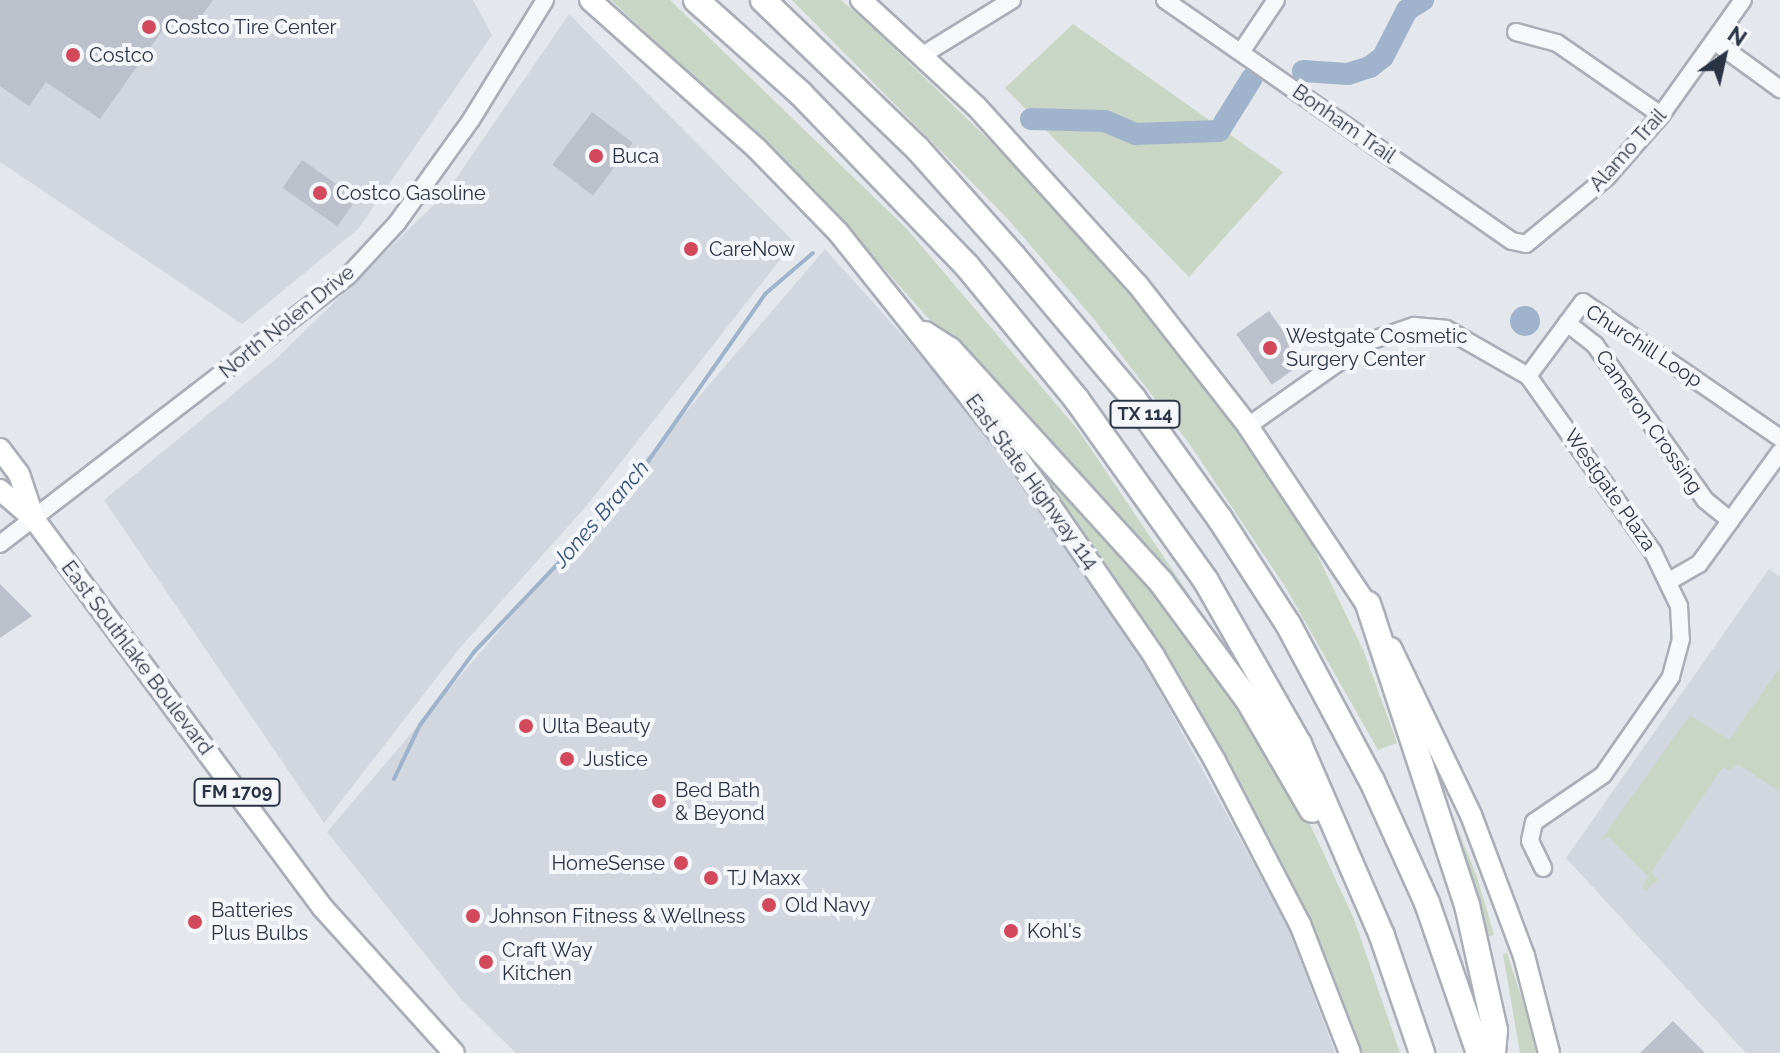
<!DOCTYPE html>
<style>
body{margin:0}
#map{position:relative;width:1780px;height:1053px;overflow:hidden;background:#e4e7ec;font-family:Raleway,sans-serif}
div>[style]{position:absolute}
.built>*{inset:0;background:#d2d6de}
.green>*{inset:0;background:#c9d6c5}
.water>*{inset:0;background:#9fb4cc}
.round{border-radius:50%}
.stream>*{height:4px;margin:-2px;padding:0 2px;transform-origin:2px;border-radius:2px;background:#9fb4cc}
.river>*{height:22px;margin:-11px;padding:0 11px;transform-origin:11px;border-radius:11px;background:#9fb4cc}
.building>*{inset:0;background:#bbc0ca;transform-origin:0 0}
.roads{filter:drop-shadow(2px 0 #a9aeb7) drop-shadow(-2px 0 #a9aeb7) drop-shadow(0 2px #a9aeb7) drop-shadow(0 -2px #a9aeb7)}
.minor>*{height:16px;margin:-8px;padding:0 8px;transform-origin:8px;border-radius:8px;background:#f7f8fa}
.major>*{height:20px;margin:-10px;padding:0 10px;transform-origin:10px;border-radius:10px;background:#fff}
.highway>*{height:24px;margin:-12px;padding:0 12px;transform-origin:12px;border-radius:12px;background:#fff}
.dots>*{width:22px;height:22px;translate:-50% -50%;box-sizing:border-box;border:4px solid #f4f6f9;border-radius:50%}
span{translate:-50% -50%;white-space:nowrap;text-align:center;line-height:1.15;-webkit-text-stroke:8px #f4f6f9;paint-order:stroke}
.shield-label span{padding:2px 6px;background:#f4f6f9;border:2px solid;border-radius:6px;-webkit-text-stroke-width:0}
.shield-label{font-size:18px;color:#2b3445;font-weight:700}
.poi-label{font-size:20px;color:#2b3445}
.left{translate:0 -50%;text-align:left}
.right{translate:-100% -50%;text-align:right}
.street-label{font-size:20px;color:#2b3445}
.water-label{font-size:22px;color:#34527a;font-style:italic}
.north{position:absolute;left:1684px;top:16px;width:80px;height:80px;-webkit-text-stroke:6px #f4f6f9;paint-order:stroke;rotate:34deg;font-size:22px;font-weight:700;line-height:32px;text-align:center;color:#2b3445}
.north::after{content:'';display:block;margin:auto;width:28px;height:36px;background:#2b3445;clip-path:polygon(50% 0,100% 100%,50% 72%,0 100%)}
</style>
<div id="map">
<div class="built">
<i style="clip-path:polygon(0 0,473px 0,492px 35px,358px 229px,242px 324px,0 162px)"></i>
<i style="clip-path:polygon(569px 14px,794px 242px,588px 504px,458px 650px,324px 823px,104px 500px,277px 358px,446px 193px)"></i>
<i style="clip-path:polygon(825px 249px,931px 367px,1015px 475px,1142px 659px,1288px 927px,1335px 1053px,516px 1053px,460px 998px,327px 832px)"></i>
<i style="clip-path:polygon(1769px 569px,1780px 577px,1780px 1053px,1746px 1053px,1566px 858px)"></i>
</div>
<div class="green">
<i style="clip-path:polygon(611px 0,670px 0,907px 229px,1078px 430px,1236px 664px,880px 264px,787px 165px)"></i>
<i style="clip-path:polygon(792px 0,841px 0,876px 31px,1019px 169px,1163px 333px,1243px 437px,1313px 546px,1364px 652px,1397px 743px,1378px 750px,1286px 588px,1191px 446px,1093px 318px,1007px 218px)"></i>
<i style="clip-path:polygon(1073px 24px,1283px 172px,1189px 277px,1005px 88px)"></i>
<i style="clip-path:polygon(1042px 465px,1099px 523px,1227px 681px,1296px 794px,1354px 919px,1400px 1053px,1360px 1053px,1158px 646px,1038px 468px)"></i>
<i style="clip-path:polygon(1780px 667px,1780px 792px,1738px 764px,1730px 771px,1723px 767px,1651px 872px,1658px 880px,1646px 890px,1642px 886px,1648px 877px,1608px 837px,1600px 841px,1690px 715px,1729px 740px)"></i>
<i style="clip-path:polygon(1439px 782px,1477px 877px,1494px 935px,1484px 938px)"></i>
<i style="clip-path:polygon(1507px 953px,1526px 1012px,1536px 1053px,1520px 1053px,1503px 954px)"></i>
</div>
<div class="water">
<i class="round" style="left:1510px;top:306px;width:30px;height:30px"></i>
</div>
<div class="stream">
<i style="left:394px;top:779px;width:60px;rotate:-64.3deg"></i>
<i style="left:420px;top:725px;width:91px;rotate:-53.5deg"></i>
<i style="left:474px;top:652px;width:224px;rotate:-46.5deg"></i>
<i style="left:628px;top:490px;width:239px;rotate:-55deg"></i>
<i style="left:765px;top:294px;width:63px;rotate:-40.5deg"></i>
</div>
<div class="river">
<i style="left:1303px;top:71px;width:45px;rotate:3.8deg"></i>
<i style="left:1348px;top:74px;width:23px;rotate:-18deg"></i>
<i style="left:1370px;top:67px;width:16px;rotate:-38deg"></i>
<i style="left:1383px;top:57px;width:53px;rotate:-62.9deg"></i>
<i style="left:1407px;top:10px;width:19px;rotate:-32deg"></i>
<i style="left:1031px;top:119px;width:74px;rotate:1.5deg"></i>
<i style="left:1105px;top:121px;width:34px;rotate:23deg"></i>
<i style="left:1136px;top:134px;width:83px;rotate:-2.1deg"></i>
<i style="left:1219px;top:131px;width:62px;rotate:-58.1deg"></i>
</div>
<div class="building">
<i style="clip-path:polygon(0 0,213px 0,193px 28px,174px 14px,100px 119px,46px 82px,29px 106px,0 86px)"></i>
<i style="left:592px;top:112px;width:51px;height:66px;rotate:37deg"></i>
<i style="left:302px;top:160px;width:67px;height:34px;rotate:35deg"></i>
<i style="left:1269px;top:311px;width:62px;height:40px;rotate:55deg"></i>
<i style="clip-path:polygon(0 584px,32px 616px,0 638px)"></i>
<i style="clip-path:polygon(1673px 1021px,1705px 1053px,1640px 1053px)"></i>
</div>
<div class="roads">
<div class="minor">
<i style="left:1165px;top:0;width:422px;rotate:34.8deg"></i>
<i style="left:1512px;top:241px;width:14px;rotate:12deg"></i>
<i style="left:1526px;top:244px;width:105px;rotate:-39.6deg"></i>
<i style="left:1607px;top:177px;width:82px;rotate:-48.9deg"></i>
<i style="left:1661px;top:115px;width:141px;rotate:-54.5deg"></i>
<i style="left:1516px;top:32px;width:42px;rotate:15deg"></i>
<i style="left:1557px;top:43px;width:126px;rotate:34.7deg"></i>
<i style="left:1714px;top:41px;width:82px;rotate:36deg"></i>
<i style="left:1241px;top:52px;width:63px;rotate:-56.1deg"></i>
<i style="left:921px;top:56px;width:107px;rotate:-31.6deg"></i>
<i style="left:1567px;top:323px;width:36px;rotate:38deg"></i>
<i style="left:1595px;top:345px;width:190px;rotate:54.6deg"></i>
<i style="left:1705px;top:500px;width:33px;rotate:39deg"></i>
<i style="left:1528px;top:376px;width:92px;rotate:-53.4deg"></i>
<i style="left:1583px;top:302px;width:239px;rotate:34.6deg"></i>
<i style="left:1248px;top:426px;width:146px;rotate:-35.2deg"></i>
<i style="left:1367px;top:342px;width:50px;rotate:-18.8deg"></i>
<i style="left:1414px;top:326px;width:32px;rotate:5deg"></i>
<i style="left:1446px;top:329px;width:95px;rotate:29.8deg"></i>
<i style="left:1528px;top:376px;width:216px;rotate:54.6deg"></i>
<i style="left:1653px;top:552px;width:60px;rotate:64.3deg"></i>
<i style="left:1679px;top:606px;width:33px;rotate:87deg"></i>
<i style="left:1681px;top:639px;width:39px;rotate:105deg"></i>
<i style="left:1671px;top:677px;width:119px;rotate:124.8deg"></i>
<i style="left:1603px;top:775px;width:83px;rotate:145.7deg"></i>
<i style="left:1534px;top:822px;width:19px;rotate:102deg"></i>
<i style="left:1530px;top:841px;width:30px;rotate:64deg"></i>
<i style="left:0;top:544px;width:438px;rotate:-37.6deg"></i>
<i style="left:347px;top:277px;width:74px;rotate:-47.2deg"></i>
<i style="left:397px;top:223px;width:127px;rotate:-54.3deg"></i>
<i style="left:471px;top:120px;width:141px;rotate:-58.3deg"></i>
<i style="left:1671px;top:580px;width:32px;rotate:-30deg"></i>
<i style="left:1699px;top:564px;width:138px;rotate:-54.1deg"></i>
</div>
<div class="major">
<i style="left:590px;top:0;width:224px;rotate:41.7deg"></i>
<i style="left:757px;top:149px;width:116px;rotate:45.7deg"></i>
<i style="left:838px;top:232px;width:279px;rotate:51.4deg"></i>
<i style="left:1012px;top:450px;width:250px;rotate:55.4deg"></i>
<i style="left:1154px;top:656px;width:121px;rotate:59.8deg"></i>
<i style="left:1215px;top:761px;width:184px;rotate:62.5deg"></i>
<i style="left:1300px;top:924px;width:138px;rotate:68.8deg"></i>
<i style="left:861px;top:0;width:156px;rotate:42.7deg"></i>
<i style="left:976px;top:106px;width:241px;rotate:47.9deg"></i>
<i style="left:1138px;top:285px;width:179px;rotate:52deg"></i>
<i style="left:1248px;top:426px;width:228px;rotate:56.4deg"></i>
<i style="left:0;top:449px;width:31px;rotate:53deg"></i>
<i style="left:19px;top:474px;width:47px;rotate:71.6deg"></i>
<i style="left:0;top:490px;width:45px;rotate:40.5deg"></i>
<i style="left:34px;top:519px;width:485px;rotate:53.4deg"></i>
<i style="left:323px;top:908px;width:195px;rotate:47.9deg"></i>
<i style="left:1391px;top:648px;width:185px;rotate:64.4deg"></i>
<i style="left:1471px;top:815px;width:151px;rotate:69.4deg"></i>
<i style="left:1524px;top:956px;width:100px;rotate:75.5deg"></i>
</div>
<div class="highway">
<i style="left:696px;top:0;width:141px;rotate:41.8deg"></i>
<i style="left:801px;top:94px;width:239px;rotate:46deg"></i>
<i style="left:967px;top:266px;width:173px;rotate:50.6deg"></i>
<i style="left:1077px;top:400px;width:222px;rotate:54.5deg"></i>
<i style="left:1206px;top:581px;width:188px;rotate:60.3deg"></i>
<i style="left:1299px;top:744px;width:209px;rotate:66.6deg"></i>
<i style="left:1382px;top:936px;width:124px;rotate:71.1deg"></i>
<i style="left:763px;top:0;width:214px;rotate:43.9deg"></i>
<i style="left:917px;top:148px;width:146px;rotate:48.3deg"></i>
<i style="left:1014px;top:257px;width:185px;rotate:49.8deg"></i>
<i style="left:1133px;top:398px;width:149px;rotate:54.3deg"></i>
<i style="left:1220px;top:519px;width:125px;rotate:57.1deg"></i>
<i style="left:1288px;top:624px;width:178px;rotate:61.9deg"></i>
<i style="left:1372px;top:781px;width:134px;rotate:65.7deg"></i>
<i style="left:1427px;top:903px;width:159px;rotate:70.9deg"></i>
<i style="left:925px;top:334px;width:30px;rotate:33deg"></i>
<i style="left:950px;top:350px;width:314px;rotate:47.7deg"></i>
<i style="left:1161px;top:582px;width:147px;rotate:53.6deg"></i>
<i style="left:1248px;top:700px;width:127px;rotate:59.8deg"></i>
<i style="left:1368px;top:604px;width:317px;rotate:71.8deg"></i>
<i style="left:1467px;top:905px;width:128px;rotate:77.4deg"></i>
<i style="left:1495px;top:1030px;width:23px;rotate:95deg"></i>
</div>
</div>
<div class="dots">
<i style="left:149px;top:27px;background:#d1495b"></i>
<i style="left:73px;top:55px;background:#d1495b"></i>
<i style="left:596px;top:156px;background:#d1495b"></i>
<i style="left:320px;top:193px;background:#d1495b"></i>
<i style="left:691px;top:249px;background:#d1495b"></i>
<i style="left:1270px;top:348px;background:#d1495b"></i>
<i style="left:526px;top:726px;background:#d1495b"></i>
<i style="left:567px;top:759px;background:#d1495b"></i>
<i style="left:659px;top:801px;background:#d1495b"></i>
<i style="left:681px;top:863px;background:#d1495b"></i>
<i style="left:711px;top:878px;background:#d1495b"></i>
<i style="left:769px;top:905px;background:#d1495b"></i>
<i style="left:473px;top:916px;background:#d1495b"></i>
<i style="left:195px;top:922px;background:#d1495b"></i>
<i style="left:1011px;top:931px;background:#d1495b"></i>
<i style="left:486px;top:962px;background:#d1495b"></i>
</div>
<div class="shield-label">
<span style="left:1145px;top:414px">TX 114</span>
<span style="left:237px;top:792px">FM 1709</span>
</div>
<div class="poi-label">
<span class="left" style="left:165px;top:27px">Costco Tire Center</span>
<span class="left" style="left:89px;top:55px">Costco</span>
<span class="left" style="left:612px;top:156px">Buca</span>
<span class="left" style="left:336px;top:193px">Costco Gasoline</span>
<span class="left" style="left:709px;top:249px">CareNow</span>
<span class="left" style="left:1286px;top:348px">Westgate Cosmetic<br>Surgery Center</span>
<span class="left" style="left:542px;top:726px">Ulta Beauty</span>
<span class="left" style="left:583px;top:759px">Justice</span>
<span class="left" style="left:675px;top:802px">Bed Bath<br>&amp; Beyond</span>
<span class="right" style="left:665px;top:863px">HomeSense</span>
<span class="left" style="left:727px;top:878px">TJ Maxx</span>
<span class="left" style="left:785px;top:905px">Old Navy</span>
<span class="left" style="left:211px;top:922px">Batteries<br>Plus Bulbs</span>
<span class="left" style="left:489px;top:916px">Johnson Fitness &amp; Wellness</span>
<span class="left" style="left:1027px;top:931px">Kohl's</span>
<span class="left" style="left:502px;top:962px">Craft Way<br>Kitchen</span>
</div>
<div class="street-label">
<span style="left:1344px;top:124px;rotate:35deg">Bonham Trail</span>
<span style="left:1628px;top:150px;rotate:-48deg">Alamo Trail</span>
<span style="left:287px;top:322px;rotate:-39deg">North Nolen Drive</span>
<span style="left:1644px;top:346px;rotate:33deg">Churchill Loop</span>
<span style="left:1649px;top:422px;rotate:55deg">Cameron Crossing</span>
<span style="left:1032px;top:482px;rotate:54deg">East State Highway 114</span>
<span style="left:1610px;top:490px;rotate:55deg">Westgate Plaza</span>
<span style="left:137px;top:658px;rotate:53deg">East Southlake Boulevard</span>
</div>
<div class="water-label">
<span style="left:601px;top:514px;rotate:-49deg">Jones Branch</span>
</div>
<div class="north">N</div>
</div>
